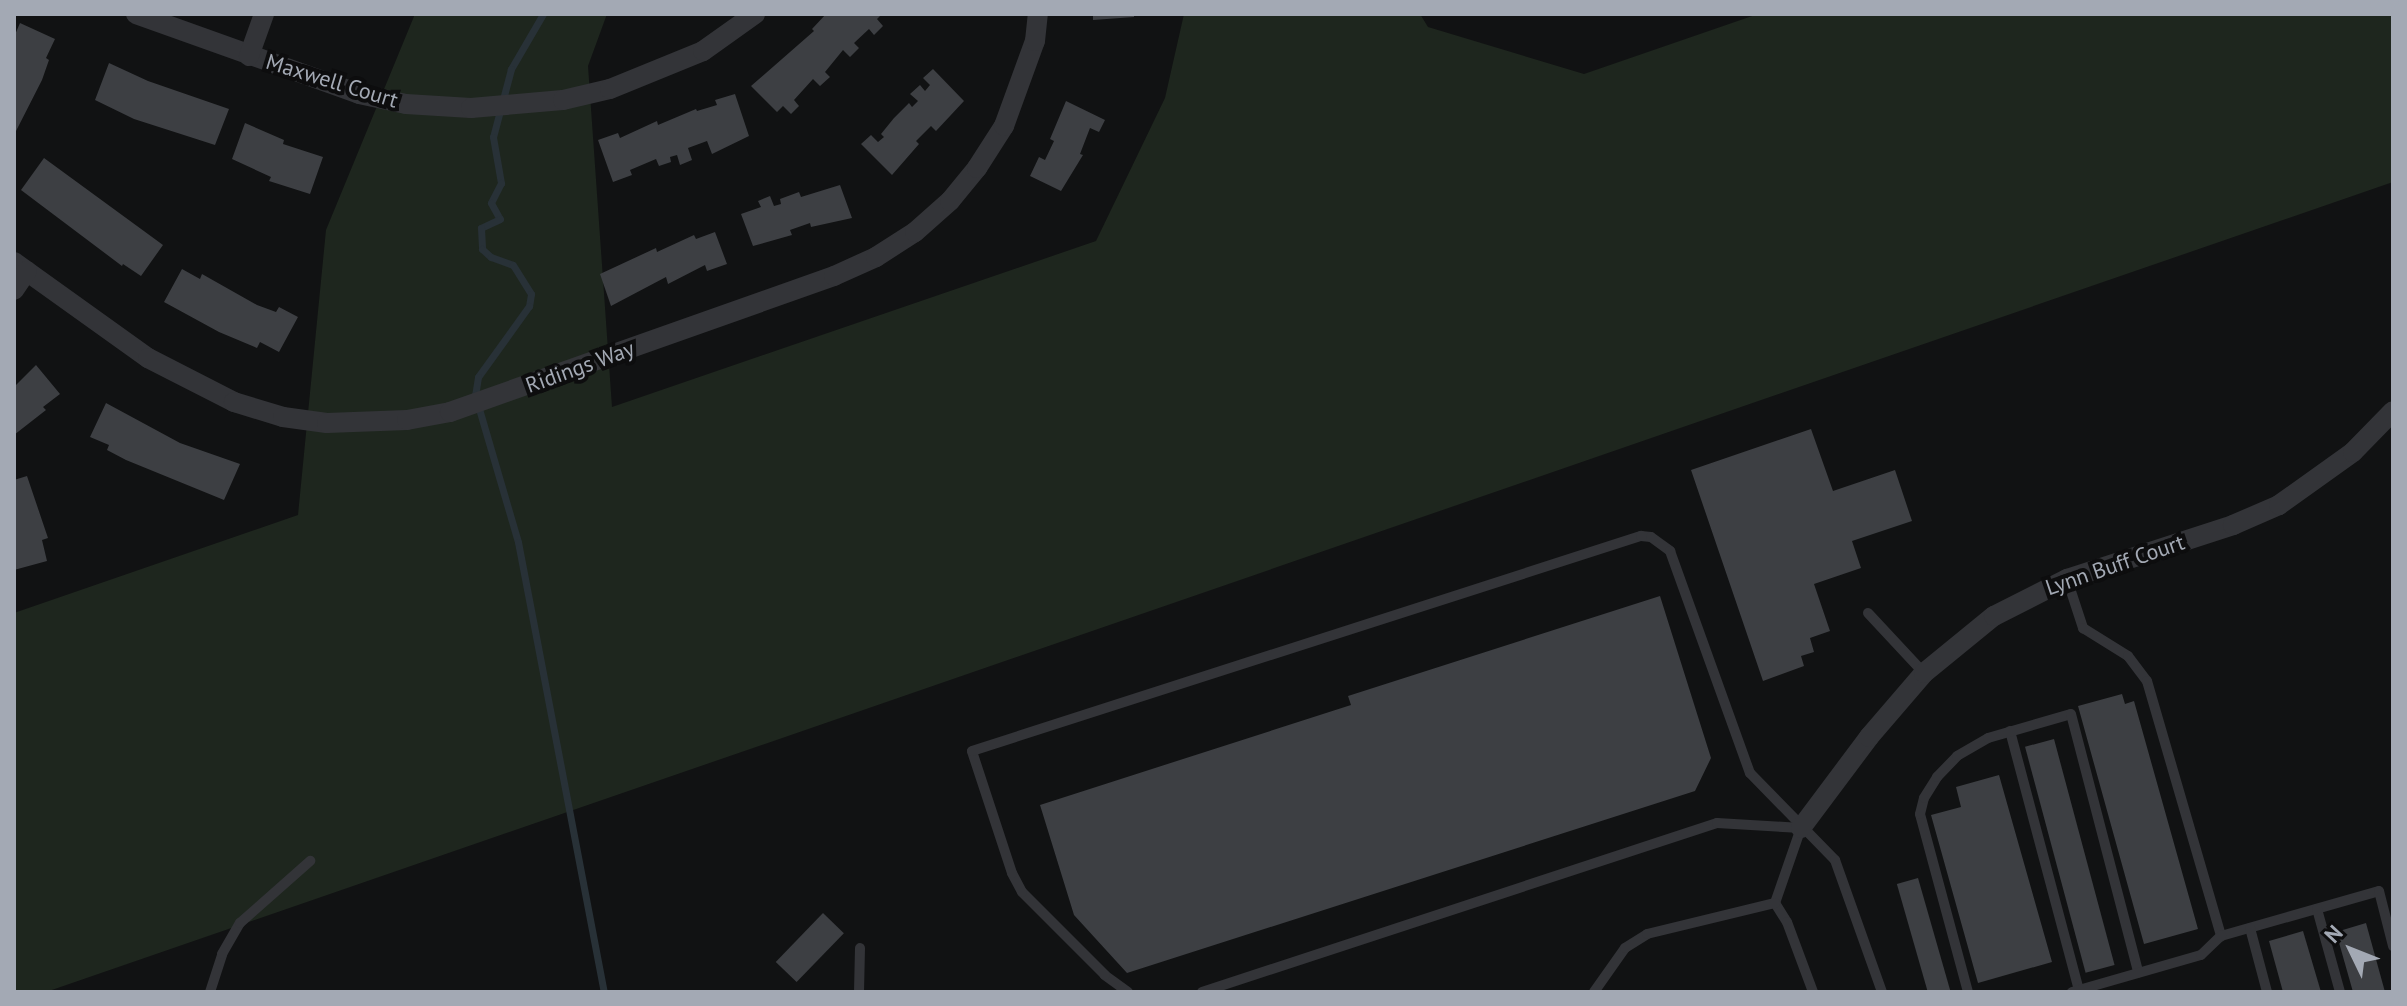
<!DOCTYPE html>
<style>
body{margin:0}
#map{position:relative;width:2407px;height:1006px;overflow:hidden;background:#111213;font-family:"PT Sans",sans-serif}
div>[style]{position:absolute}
.green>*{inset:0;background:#1e261e}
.stream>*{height:7px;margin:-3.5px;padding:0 3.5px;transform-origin:3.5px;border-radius:3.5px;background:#283137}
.building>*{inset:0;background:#3d3f43;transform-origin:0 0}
.lane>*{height:10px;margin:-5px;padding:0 5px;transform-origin:5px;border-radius:5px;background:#333438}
.street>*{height:20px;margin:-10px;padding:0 10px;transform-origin:10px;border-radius:10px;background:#333438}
span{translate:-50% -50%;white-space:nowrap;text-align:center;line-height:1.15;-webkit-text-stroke:8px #0d0d0e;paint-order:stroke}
.street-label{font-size:22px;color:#a3a9b4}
.frame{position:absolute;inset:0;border:16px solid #a3a9b4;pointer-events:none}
.north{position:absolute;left:2311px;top:910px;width:80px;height:80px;-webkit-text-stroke:6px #0d0d0e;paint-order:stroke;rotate:313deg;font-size:22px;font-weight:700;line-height:32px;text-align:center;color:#a3a9b4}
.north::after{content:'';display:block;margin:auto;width:28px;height:36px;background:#a3a9b4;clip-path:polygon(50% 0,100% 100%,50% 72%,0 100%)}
</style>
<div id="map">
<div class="green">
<i style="clip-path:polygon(415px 14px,607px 14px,588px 66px,612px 407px,1096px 241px,1165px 98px,1184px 14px,1420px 14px,1428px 27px,1584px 74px,1758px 14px,2393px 14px,2393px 182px,46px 992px,14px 992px,14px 613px,298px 515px,326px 230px)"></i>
</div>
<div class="stream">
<i style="left:543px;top:14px;width:64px;rotate:120.2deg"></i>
<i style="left:511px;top:69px;width:70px;rotate:104.8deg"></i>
<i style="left:493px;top:137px;width:47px;rotate:80.1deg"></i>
<i style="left:501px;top:183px;width:22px;rotate:117deg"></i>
<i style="left:491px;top:203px;width:18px;rotate:61deg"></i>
<i style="left:500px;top:219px;width:21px;rotate:155deg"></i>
<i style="left:481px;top:228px;width:21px;rotate:87deg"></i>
<i style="left:482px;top:249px;width:12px;rotate:42deg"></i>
<i style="left:491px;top:257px;width:23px;rotate:20deg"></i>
<i style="left:513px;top:265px;width:34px;rotate:58deg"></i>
<i style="left:531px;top:294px;width:12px;rotate:99deg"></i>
<i style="left:529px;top:306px;width:87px;rotate:125.7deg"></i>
<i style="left:478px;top:377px;width:18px;rotate:99deg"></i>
<i style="left:475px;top:395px;width:153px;rotate:73.7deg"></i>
<i style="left:518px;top:542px;width:458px;rotate:79.2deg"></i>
</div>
<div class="building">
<i style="clip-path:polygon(826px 14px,882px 14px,877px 19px,883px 26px,874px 35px,869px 29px,854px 43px,859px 48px,850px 57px,843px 50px,825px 72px,830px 77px,820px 86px,813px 79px,794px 100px,799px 106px,791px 114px,783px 106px,777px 112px,751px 86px,814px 31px,812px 29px)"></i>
<i style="clip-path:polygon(1093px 14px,1134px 14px,1134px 17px,1093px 20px)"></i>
<i style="clip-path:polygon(20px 23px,55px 39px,46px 58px,49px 60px,42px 80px,14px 135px,14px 37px)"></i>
<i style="clip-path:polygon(109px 63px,148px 81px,229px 109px,215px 145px,134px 119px,95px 100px)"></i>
<i style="clip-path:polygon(933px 69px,964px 101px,936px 131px,931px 126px,916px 141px,919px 144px,892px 175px,861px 144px,871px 135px,878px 142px,884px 137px,881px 134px,894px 118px,909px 103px,912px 107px,918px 101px,910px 94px,920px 85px,925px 91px,930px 85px,923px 78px)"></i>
<i style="clip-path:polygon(735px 94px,749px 136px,712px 154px,707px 141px,688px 148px,692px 160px,680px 165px,677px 155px,670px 157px,671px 162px,659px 166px,656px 159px,630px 170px,632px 175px,613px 182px,598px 140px,618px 133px,620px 138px,657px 121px,658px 125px,696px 109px,697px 111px,717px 105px,715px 100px)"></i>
<i style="clip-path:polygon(1066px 101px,1105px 120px,1099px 132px,1090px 128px,1080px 154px,1083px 155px,1061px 191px,1030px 176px,1039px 157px,1045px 160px,1054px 141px,1050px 139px)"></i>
<i style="clip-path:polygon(245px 123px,284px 140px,283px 144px,323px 157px,310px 194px,269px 181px,271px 177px,232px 159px)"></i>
<i style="clip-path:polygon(44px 158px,163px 245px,141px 276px,123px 264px,122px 266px,21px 190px)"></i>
<i style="clip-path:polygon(840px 185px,852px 218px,811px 227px,810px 223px,790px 230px,792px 235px,753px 246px,741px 214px,761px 207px,758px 201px,770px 196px,774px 206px,781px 204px,780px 199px,799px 192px,801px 197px)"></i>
<i style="clip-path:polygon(715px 232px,727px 264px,707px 271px,705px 265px,668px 284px,666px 277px,611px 306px,600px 274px,656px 248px,657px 252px,694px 235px,696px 239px)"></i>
<i style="clip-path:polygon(182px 269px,200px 279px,202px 274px,257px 305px,276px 312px,279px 307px,298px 317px,279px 352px,260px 342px,257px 348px,219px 332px,164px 302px)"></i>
<i style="clip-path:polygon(36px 365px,60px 394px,43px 407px,46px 410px,14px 435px,14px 387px)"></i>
<i style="clip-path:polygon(106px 403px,180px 443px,240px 464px,224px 500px,126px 460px,107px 450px,109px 445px,90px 437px)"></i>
<i style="clip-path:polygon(1811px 429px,1833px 491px,1895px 470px,1912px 521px,1852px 541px,1861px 568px,1814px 584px,1830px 631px,1810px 638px,1814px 652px,1801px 656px,1804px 666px,1763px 681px,1691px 470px)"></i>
<i style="clip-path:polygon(27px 476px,48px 538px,42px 540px,47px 561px,14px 570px,14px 480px)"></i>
<i style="clip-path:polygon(1660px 596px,1711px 758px,1695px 791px,1127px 973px,1074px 915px,1040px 805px,1351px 705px,1348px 696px)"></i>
<i style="clip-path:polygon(2122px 694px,2125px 704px,2134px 701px,2198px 929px,2144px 944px,2078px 706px)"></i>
<i style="left:2054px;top:739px;width:234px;height:30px;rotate:75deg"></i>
<i style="clip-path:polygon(1999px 775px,2052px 962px,1978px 983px,1931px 815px,1961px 807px,1956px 787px)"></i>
<i style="left:1918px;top:878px;width:118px;height:22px;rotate:74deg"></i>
<i style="left:823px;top:913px;width:29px;height:68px;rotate:44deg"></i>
<i style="clip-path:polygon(2366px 923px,2385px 992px,2353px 992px,2336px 932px)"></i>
<i style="clip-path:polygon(2303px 931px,2321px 992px,2283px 992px,2269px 941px)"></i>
</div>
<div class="lane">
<i style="left:2067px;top:579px;width:52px;rotate:71.9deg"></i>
<i style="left:2083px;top:628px;width:53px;rotate:31.9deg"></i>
<i style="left:2128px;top:656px;width:31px;rotate:53deg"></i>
<i style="left:2147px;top:681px;width:266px;rotate:73.8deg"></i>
<i style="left:2221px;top:936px;width:164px;rotate:-15.9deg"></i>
<i style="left:2379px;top:891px;width:57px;rotate:75.7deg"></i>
<i style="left:1868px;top:613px;width:82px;rotate:47deg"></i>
<i style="left:2010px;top:731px;width:268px;rotate:75.1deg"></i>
<i style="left:1775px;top:903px;width:22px;rotate:58deg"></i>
<i style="left:1787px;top:922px;width:75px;rotate:69.6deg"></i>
<i style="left:1775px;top:903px;width:79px;rotate:-70.9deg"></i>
<i style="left:2317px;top:909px;width:86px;rotate:74.5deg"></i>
<i style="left:2250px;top:928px;width:66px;rotate:75.1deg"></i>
<i style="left:210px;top:992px;width:40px;rotate:-72deg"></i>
<i style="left:222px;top:954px;width:36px;rotate:-60deg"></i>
<i style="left:240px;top:923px;width:94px;rotate:-41.5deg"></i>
<i style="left:859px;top:992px;width:44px;rotate:-88.7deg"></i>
<i style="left:1128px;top:992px;width:29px;rotate:-144deg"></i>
<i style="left:1105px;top:975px;width:117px;rotate:-135deg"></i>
<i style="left:1022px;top:892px;width:21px;rotate:-118deg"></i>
<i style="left:1012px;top:873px;width:128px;rotate:-108.2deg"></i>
<i style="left:972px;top:751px;width:703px;rotate:-17.82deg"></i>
<i style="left:1641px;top:536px;width:10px;rotate:6deg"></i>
<i style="left:1651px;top:537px;width:24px;rotate:36deg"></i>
<i style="left:1670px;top:551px;width:236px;rotate:70.2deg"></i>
<i style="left:1750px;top:773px;width:122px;rotate:45.7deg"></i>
<i style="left:1835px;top:860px;width:140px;rotate:70.4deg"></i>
<i style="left:1202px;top:992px;width:542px;rotate:-18.17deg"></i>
<i style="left:1717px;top:823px;width:84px;rotate:3.4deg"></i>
<i style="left:1594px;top:992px;width:54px;rotate:-54.8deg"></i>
<i style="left:1625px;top:948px;width:26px;rotate:-32deg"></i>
<i style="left:1647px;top:934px;width:132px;rotate:-13.6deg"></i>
<i style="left:1968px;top:992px;width:184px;rotate:-105.1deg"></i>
<i style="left:1920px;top:814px;width:16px;rotate:-76deg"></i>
<i style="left:1924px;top:798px;width:25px;rotate:-58deg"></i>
<i style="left:1937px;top:777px;width:29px;rotate:-46deg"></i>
<i style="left:1957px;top:756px;width:36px;rotate:-30deg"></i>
<i style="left:1988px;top:738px;width:86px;rotate:-16.1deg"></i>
<i style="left:2071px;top:714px;width:267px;rotate:75.4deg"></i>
<i style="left:2072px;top:992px;width:134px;rotate:-16deg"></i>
<i style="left:2201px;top:955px;width:28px;rotate:-44deg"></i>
</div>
<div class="street">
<i style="left:136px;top:14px;width:237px;rotate:19.7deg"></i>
<i style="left:359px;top:94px;width:48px;rotate:12deg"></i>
<i style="left:406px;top:104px;width:65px;rotate:3.5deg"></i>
<i style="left:471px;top:108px;width:92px;rotate:-5deg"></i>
<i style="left:563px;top:100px;width:48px;rotate:-13.2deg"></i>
<i style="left:610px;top:89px;width:100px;rotate:-22.2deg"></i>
<i style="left:703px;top:51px;width:64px;rotate:-35.4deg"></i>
<i style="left:249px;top:56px;width:45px;rotate:-70.3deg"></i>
<i style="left:14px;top:262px;width:165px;rotate:35.6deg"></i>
<i style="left:148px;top:358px;width:97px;rotate:27.1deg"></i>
<i style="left:234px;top:402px;width:51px;rotate:17deg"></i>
<i style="left:283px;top:417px;width:44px;rotate:7.8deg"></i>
<i style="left:327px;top:423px;width:80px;rotate:-2.1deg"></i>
<i style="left:407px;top:420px;width:44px;rotate:-10.5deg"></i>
<i style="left:450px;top:412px;width:407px;rotate:-19.5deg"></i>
<i style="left:834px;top:276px;width:46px;rotate:-24.3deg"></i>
<i style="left:876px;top:257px;width:46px;rotate:-32.7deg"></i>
<i style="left:915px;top:232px;width:47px;rotate:-41.5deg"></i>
<i style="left:950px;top:201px;width:43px;rotate:-50.7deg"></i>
<i style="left:977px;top:168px;width:50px;rotate:-57.3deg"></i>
<i style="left:1004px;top:126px;width:90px;rotate:-70deg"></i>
<i style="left:1035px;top:41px;width:27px;rotate:-84deg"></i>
<i style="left:14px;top:290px;width:23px;rotate:-56deg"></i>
<i style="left:1801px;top:828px;width:114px;rotate:-53.2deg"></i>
<i style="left:1869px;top:737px;width:84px;rotate:-49.3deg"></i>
<i style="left:1924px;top:673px;width:90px;rotate:-39.2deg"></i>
<i style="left:1994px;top:616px;width:82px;rotate:-26.9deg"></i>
<i style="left:2067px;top:579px;width:175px;rotate:-18deg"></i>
<i style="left:2233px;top:525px;width:50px;rotate:-23.5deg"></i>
<i style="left:2279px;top:505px;width:91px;rotate:-35.6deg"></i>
<i style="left:2353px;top:452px;width:57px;rotate:-45.7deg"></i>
</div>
<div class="street-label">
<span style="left:332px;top:81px;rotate:17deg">Maxwell Court</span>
<span style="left:580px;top:367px;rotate:-20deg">Ridings Way</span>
<span style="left:2115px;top:565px;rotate:-19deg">Lynn Buff Court</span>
</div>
<div class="frame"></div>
<div class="north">N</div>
</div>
